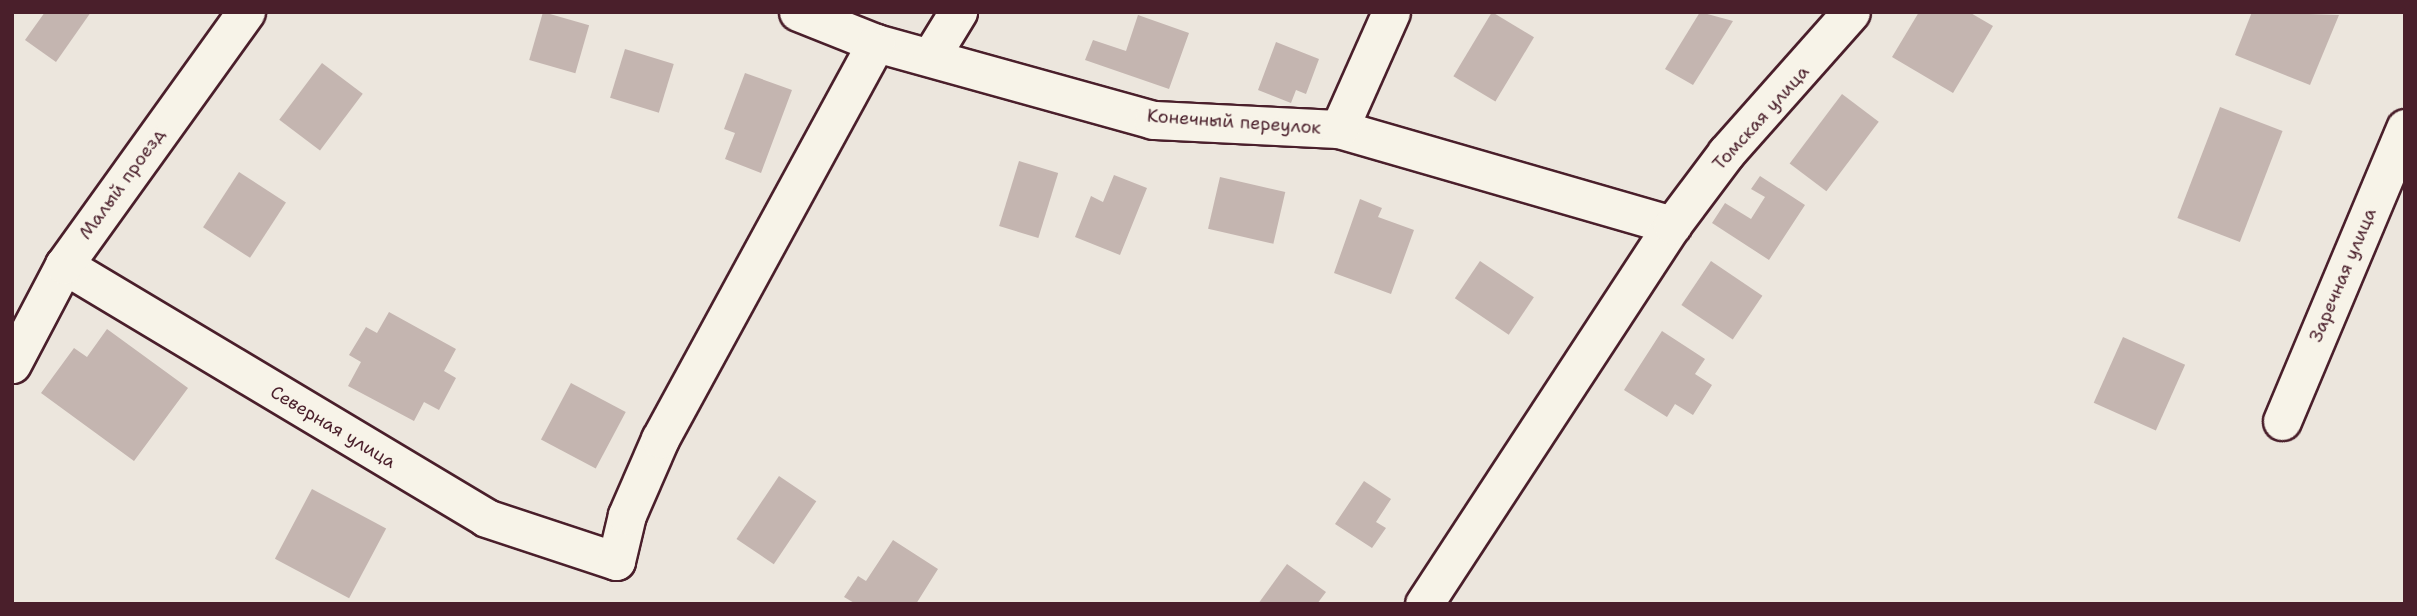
<!DOCTYPE html>
<meta charset="utf-8">
<style>
body{margin:0}
#map{position:relative;width:2417px;height:616px;overflow:hidden;background:#ece6dd;font-family:"Shantell Sans",sans-serif}
div>[style]{position:absolute}
.building>*{inset:0;background:#c4b5b0;transform-origin:0 0}
.roads{filter:drop-shadow(2px 0 #4a1f2b) drop-shadow(-2px 0 #4a1f2b) drop-shadow(0 2px #4a1f2b) drop-shadow(0 -2px #4a1f2b)}
.minor>*{height:37px;margin:-18.5px;padding:0 18.5px;transform-origin:18.5px;border-radius:18.5px;background:#f7f3e8}
span{translate:-50% -50%;white-space:nowrap;text-align:center;line-height:1.15;-webkit-text-stroke:5px #f7f3e8;paint-order:stroke}
.street-label{font-size:18px;color:#4a1f2b}
.frame{position:absolute;inset:0;border:14px solid #4a1f2b;pointer-events:none}
</style>
<div id="map">
<div class="building">
<i style="clip-path:polygon(45px 12px,91px 12px,56px 62px,25px 40px)"></i>
<i style="left:543px;top:12px;width:48px;height:50px;rotate:16deg"></i>
<i style="left:1492px;top:12px;width:49px;height:75px;rotate:31deg"></i>
<i style="clip-path:polygon(1700px 12px,1733px 21px,1693px 85px,1665px 69px)"></i>
<i style="clip-path:polygon(1919px 12px,1969px 12px,1993px 26px,1953px 93px,1892px 57px)"></i>
<i style="clip-path:polygon(2252px 12px,2339px 15px,2310px 85px,2235px 55px)"></i>
<i style="clip-path:polygon(1138px 15px,1189px 33px,1169px 89px,1085px 60px,1093px 40px,1126px 51px)"></i>
<i style="clip-path:polygon(1276px 42px,1319px 59px,1306px 94px,1296px 90px,1291px 103px,1258px 90px)"></i>
<i style="left:625px;top:49px;width:51px;height:51px;rotate:17deg"></i>
<i style="left:322px;top:63px;width:51px;height:71px;rotate:37deg"></i>
<i style="clip-path:polygon(745px 73px,792px 90px,761px 173px,725px 159px,735px 133px,724px 129px)"></i>
<i style="left:1842px;top:94px;width:46px;height:87px;rotate:37deg"></i>
<i style="left:2220px;top:107px;width:67px;height:119px;rotate:21deg"></i>
<i style="left:1019px;top:161px;width:41px;height:68px;rotate:17deg"></i>
<i style="left:239px;top:172px;width:56px;height:66px;rotate:33deg"></i>
<i style="clip-path:polygon(1114px 175px,1147px 188px,1120px 255px,1075px 237px,1091px 196px,1103px 202px)"></i>
<i style="clip-path:polygon(1760px 176px,1805px 205px,1769px 260px,1712px 223px,1725px 203px,1751px 219px,1765px 197px,1751px 189px)"></i>
<i style="left:1220px;top:177px;width:67px;height:53px;rotate:13deg"></i>
<i style="clip-path:polygon(1360px 199px,1382px 208px,1378px 217px,1414px 230px,1391px 294px,1334px 273px)"></i>
<i style="left:1480px;top:261px;width:65px;height:45px;rotate:34deg"></i>
<i style="left:1711px;top:261px;width:62px;height:53px;rotate:34deg"></i>
<i style="clip-path:polygon(389px 312px,456px 349px,444px 371px,456px 378px,439px 410px,424px 402px,414px 421px,348px 386px,361px 362px,349px 355px,366px 327px,377px 333px)"></i>
<i style="clip-path:polygon(107px 329px,188px 388px,134px 461px,41px 393px,74px 348px,87px 357px)"></i>
<i style="clip-path:polygon(1662px 331px,1705px 359px,1695px 374px,1712px 385px,1693px 415px,1675px 404px,1667px 417px,1624px 390px)"></i>
<i style="left:2123px;top:337px;width:68px;height:72px;rotate:24deg"></i>
<i style="left:571px;top:383px;width:62px;height:64px;rotate:28deg"></i>
<i style="left:779px;top:476px;width:45px;height:76px;rotate:34deg"></i>
<i style="clip-path:polygon(1364px 481px,1391px 499px,1376px 522px,1386px 528px,1372px 548px,1335px 524px)"></i>
<i style="left:312px;top:489px;width:84px;height:79px;rotate:28deg"></i>
<i style="clip-path:polygon(893px 540px,938px 569px,916px 604px,856px 604px,844px 597px,858px 576px,866px 581px)"></i>
<i style="clip-path:polygon(1287px 564px,1326px 592px,1317px 604px,1258px 604px)"></i>
</div>
<div class="roads">
<div class="minor">
<i style="left:798px;top:12px;width:84px;rotate:21.7deg"></i>
<i style="left:876px;top:43px;width:288px;rotate:15.5deg"></i>
<i style="left:1153px;top:120px;width:186px;rotate:2.8deg"></i>
<i style="left:1339px;top:129px;width:347px;rotate:16.1deg"></i>
<i style="left:931px;top:56px;width:52px;rotate:-58.5deg"></i>
<i style="left:1339px;top:129px;width:128px;rotate:-66deg"></i>
<i style="left:64px;top:265px;width:492px;rotate:30.9deg"></i>
<i style="left:486px;top:518px;width:137px;rotate:18.3deg"></i>
<i style="left:616px;top:561px;width:47px;rotate:-76.6deg"></i>
<i style="left:627px;top:515px;width:83px;rotate:-66.5deg"></i>
<i style="left:660px;top:439px;width:451px;rotate:-61.4deg"></i>
<i style="left:12px;top:364px;width:112px;rotate:-62.3deg"></i>
<i style="left:64px;top:265px;width:312px;rotate:-54.3deg"></i>
<i style="left:2282px;top:421px;width:318px;rotate:-67.2deg"></i>
<i style="left:1424px;top:604px;width:453px;rotate:-56.8deg"></i>
<i style="left:1672px;top:225px;width:90px;rotate:-53.1deg"></i>
<i style="left:1726px;top:153px;width:188px;rotate:-48.4deg"></i>
</div>
</div>
<div class="street-label">
<span style="left:1761px;top:118px;rotate:-48deg">Томская улица</span>
<span style="left:1234px;top:122px;rotate:4deg">Конечный переулок</span>
<span style="left:122px;top:184px;rotate:-54deg">Малый проезд</span>
<span style="left:2343px;top:275px;rotate:-67deg">Заречная улица</span>
<span style="left:333px;top:427px;rotate:31deg">Северная улица</span>
</div>
<div class="frame"></div>
</div>
